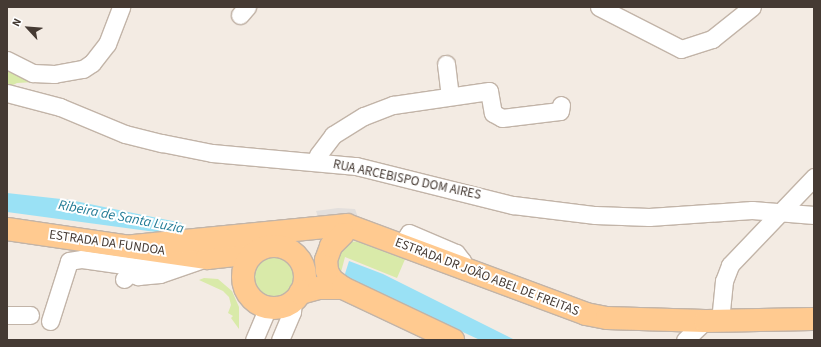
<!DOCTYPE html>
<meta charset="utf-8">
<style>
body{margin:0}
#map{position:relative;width:821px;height:347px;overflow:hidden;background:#f3ebe3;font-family:"Source Sans 3",sans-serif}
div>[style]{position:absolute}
.green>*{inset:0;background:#d9eaa9}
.round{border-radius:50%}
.parking>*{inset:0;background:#e3dfdc}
.water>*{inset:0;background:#9ae1f5}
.roads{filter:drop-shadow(1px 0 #c2b4a8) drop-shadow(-1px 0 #c2b4a8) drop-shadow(0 1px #c2b4a8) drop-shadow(0 -1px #c2b4a8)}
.minor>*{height:17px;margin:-8.5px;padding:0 8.5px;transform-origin:8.5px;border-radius:8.5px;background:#fff}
.major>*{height:22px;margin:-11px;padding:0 11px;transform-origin:11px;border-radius:11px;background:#ffca90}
.major>.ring{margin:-11px;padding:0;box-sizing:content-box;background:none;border:22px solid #ffca90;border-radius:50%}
span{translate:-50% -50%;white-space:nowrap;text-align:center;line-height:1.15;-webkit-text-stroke:4px #fff;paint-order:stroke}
.street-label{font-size:13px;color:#453a33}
.water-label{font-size:14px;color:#227b96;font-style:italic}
.frame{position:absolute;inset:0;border:8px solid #453a33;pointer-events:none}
.north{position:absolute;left:8px;top:8px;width:40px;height:40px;-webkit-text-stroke:3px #fff;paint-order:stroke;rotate:296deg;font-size:11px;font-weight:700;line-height:16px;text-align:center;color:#453a33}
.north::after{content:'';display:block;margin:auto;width:14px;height:18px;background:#453a33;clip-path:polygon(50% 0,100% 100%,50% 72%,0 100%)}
</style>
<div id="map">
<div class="green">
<i style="clip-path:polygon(7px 67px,33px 80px,34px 82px,17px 83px,7px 88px)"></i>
<i style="clip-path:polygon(362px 241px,406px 257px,397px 278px,345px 257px,340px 276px,334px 256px,349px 242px)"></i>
<i class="round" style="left:251px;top:255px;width:44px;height:44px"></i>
<i style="clip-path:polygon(204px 278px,218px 279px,232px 291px,239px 307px,239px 329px,231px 318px,233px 316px,228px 313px,231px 305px,229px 297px,223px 291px,199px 280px)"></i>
</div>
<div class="parking">
<i style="clip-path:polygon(338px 208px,355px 209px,359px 220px,319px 220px,316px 211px)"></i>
</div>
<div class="water">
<i style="clip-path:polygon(7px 193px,70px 200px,182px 223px,178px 235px,7px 212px)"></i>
<i style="clip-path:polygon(349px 261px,383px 274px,515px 340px,480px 340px,344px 277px)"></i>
</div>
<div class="roads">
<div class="minor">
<i style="left:599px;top:7px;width:92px;rotate:27.1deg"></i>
<i style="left:681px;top:49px;width:33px;rotate:-18deg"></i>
<i style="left:712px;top:39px;width:51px;rotate:-38.7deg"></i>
<i style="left:240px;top:15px;width:11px;rotate:-49deg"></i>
<i style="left:7px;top:60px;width:29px;rotate:27deg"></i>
<i style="left:33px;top:73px;width:21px;rotate:3deg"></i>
<i style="left:54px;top:74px;width:29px;rotate:-10deg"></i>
<i style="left:83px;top:69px;width:11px;rotate:-34deg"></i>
<i style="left:92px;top:63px;width:24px;rotate:-52deg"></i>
<i style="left:107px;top:44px;width:40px;rotate:-69deg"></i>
<i style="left:446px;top:64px;width:32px;rotate:83deg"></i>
<i style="left:7px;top:93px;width:55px;rotate:14.8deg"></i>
<i style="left:60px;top:107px;width:70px;rotate:22.6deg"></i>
<i style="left:125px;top:134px;width:38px;rotate:14deg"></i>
<i style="left:162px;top:143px;width:51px;rotate:11.3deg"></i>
<i style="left:212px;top:153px;width:145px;rotate:5.2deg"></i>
<i style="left:356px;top:166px;width:162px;rotate:14deg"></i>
<i style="left:513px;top:205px;width:83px;rotate:7deg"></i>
<i style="left:595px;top:215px;width:54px;rotate:2.1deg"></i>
<i style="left:649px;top:217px;width:103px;rotate:-3.9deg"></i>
<i style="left:752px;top:210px;width:62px;rotate:4.6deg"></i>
<i style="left:316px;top:162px;width:7px;rotate:-74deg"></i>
<i style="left:318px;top:155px;width:25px;rotate:-53deg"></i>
<i style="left:333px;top:135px;width:36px;rotate:-32deg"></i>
<i style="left:364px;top:116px;width:31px;rotate:-21deg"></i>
<i style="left:393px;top:105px;width:97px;rotate:-8.3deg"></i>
<i style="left:489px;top:91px;width:22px;rotate:80deg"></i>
<i style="left:493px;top:113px;width:10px;rotate:29deg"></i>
<i style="left:502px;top:118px;width:58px;rotate:-6.9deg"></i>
<i style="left:560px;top:111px;width:6px;rotate:-81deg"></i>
<i style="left:401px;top:245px;width:14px;rotate:-56deg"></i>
<i style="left:409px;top:233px;width:51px;rotate:23.1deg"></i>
<i style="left:456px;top:253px;width:10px;rotate:53deg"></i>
<i style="left:462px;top:261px;width:9px;rotate:77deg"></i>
<i style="left:124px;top:279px;width:8px;rotate:-45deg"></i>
<i style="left:130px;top:273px;width:9px;rotate:21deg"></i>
<i style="left:138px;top:276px;width:22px;rotate:-5deg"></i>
<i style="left:160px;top:274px;width:49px;rotate:-19.2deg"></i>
<i style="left:7px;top:315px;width:23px"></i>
<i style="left:50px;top:321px;width:63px;rotate:-72.4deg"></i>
<i style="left:69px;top:261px;width:13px;rotate:-9deg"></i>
<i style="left:82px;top:259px;width:64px;rotate:8.1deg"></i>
<i style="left:145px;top:268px;width:18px;rotate:-19deg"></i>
<i style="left:162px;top:262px;width:13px;rotate:-48deg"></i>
<i style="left:720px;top:321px;width:40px;rotate:-84.3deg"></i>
<i style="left:724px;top:281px;width:17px;rotate:-69deg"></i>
<i style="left:730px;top:265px;width:122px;rotate:-46.3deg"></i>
<i style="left:254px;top:340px;width:36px;rotate:-67deg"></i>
<i style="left:280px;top:340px;width:30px;rotate:-67deg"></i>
<i style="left:292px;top:312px;width:11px;rotate:-85deg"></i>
<i style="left:685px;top:340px;width:28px;rotate:-44deg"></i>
</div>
<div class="major">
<i style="left:7px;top:229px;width:202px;rotate:8.3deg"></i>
<i style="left:207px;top:258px;width:47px;rotate:-6.1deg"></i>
<i style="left:132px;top:246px;width:216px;rotate:-5.6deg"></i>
<i style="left:347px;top:225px;width:255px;rotate:20.4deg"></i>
<i style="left:586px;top:314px;width:21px;rotate:11deg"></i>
<i style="left:607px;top:318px;width:98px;rotate:1.8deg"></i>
<i style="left:705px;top:321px;width:109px;rotate:-1.1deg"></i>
<i class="ring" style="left:243px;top:246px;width:40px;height:40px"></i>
<i style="left:343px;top:288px;width:14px;rotate:-144deg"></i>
<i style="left:332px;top:280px;width:10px;rotate:-119deg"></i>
<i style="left:327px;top:271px;width:11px;rotate:-95deg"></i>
<i style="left:326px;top:260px;width:15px;rotate:-70deg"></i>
<i style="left:331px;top:246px;width:17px;rotate:-45deg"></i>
<i style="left:300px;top:293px;width:20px;rotate:-15deg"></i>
<i style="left:319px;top:288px;width:24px"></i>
<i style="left:343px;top:288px;width:122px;rotate:25.3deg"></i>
</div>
</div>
<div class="street-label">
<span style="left:407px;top:180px;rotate:12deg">RUA ARCEBISPO DOM AIRES</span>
<span style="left:107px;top:243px;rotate:8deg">ESTRADA DA FUNDOA</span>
<span style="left:487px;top:277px;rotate:21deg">ESTRADA DR JOÃO ABEL DE FREITAS</span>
</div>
<div class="water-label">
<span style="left:121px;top:217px;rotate:11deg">Ribeira de Santa Luzia</span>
</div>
<div class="frame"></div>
<div class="north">N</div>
</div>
